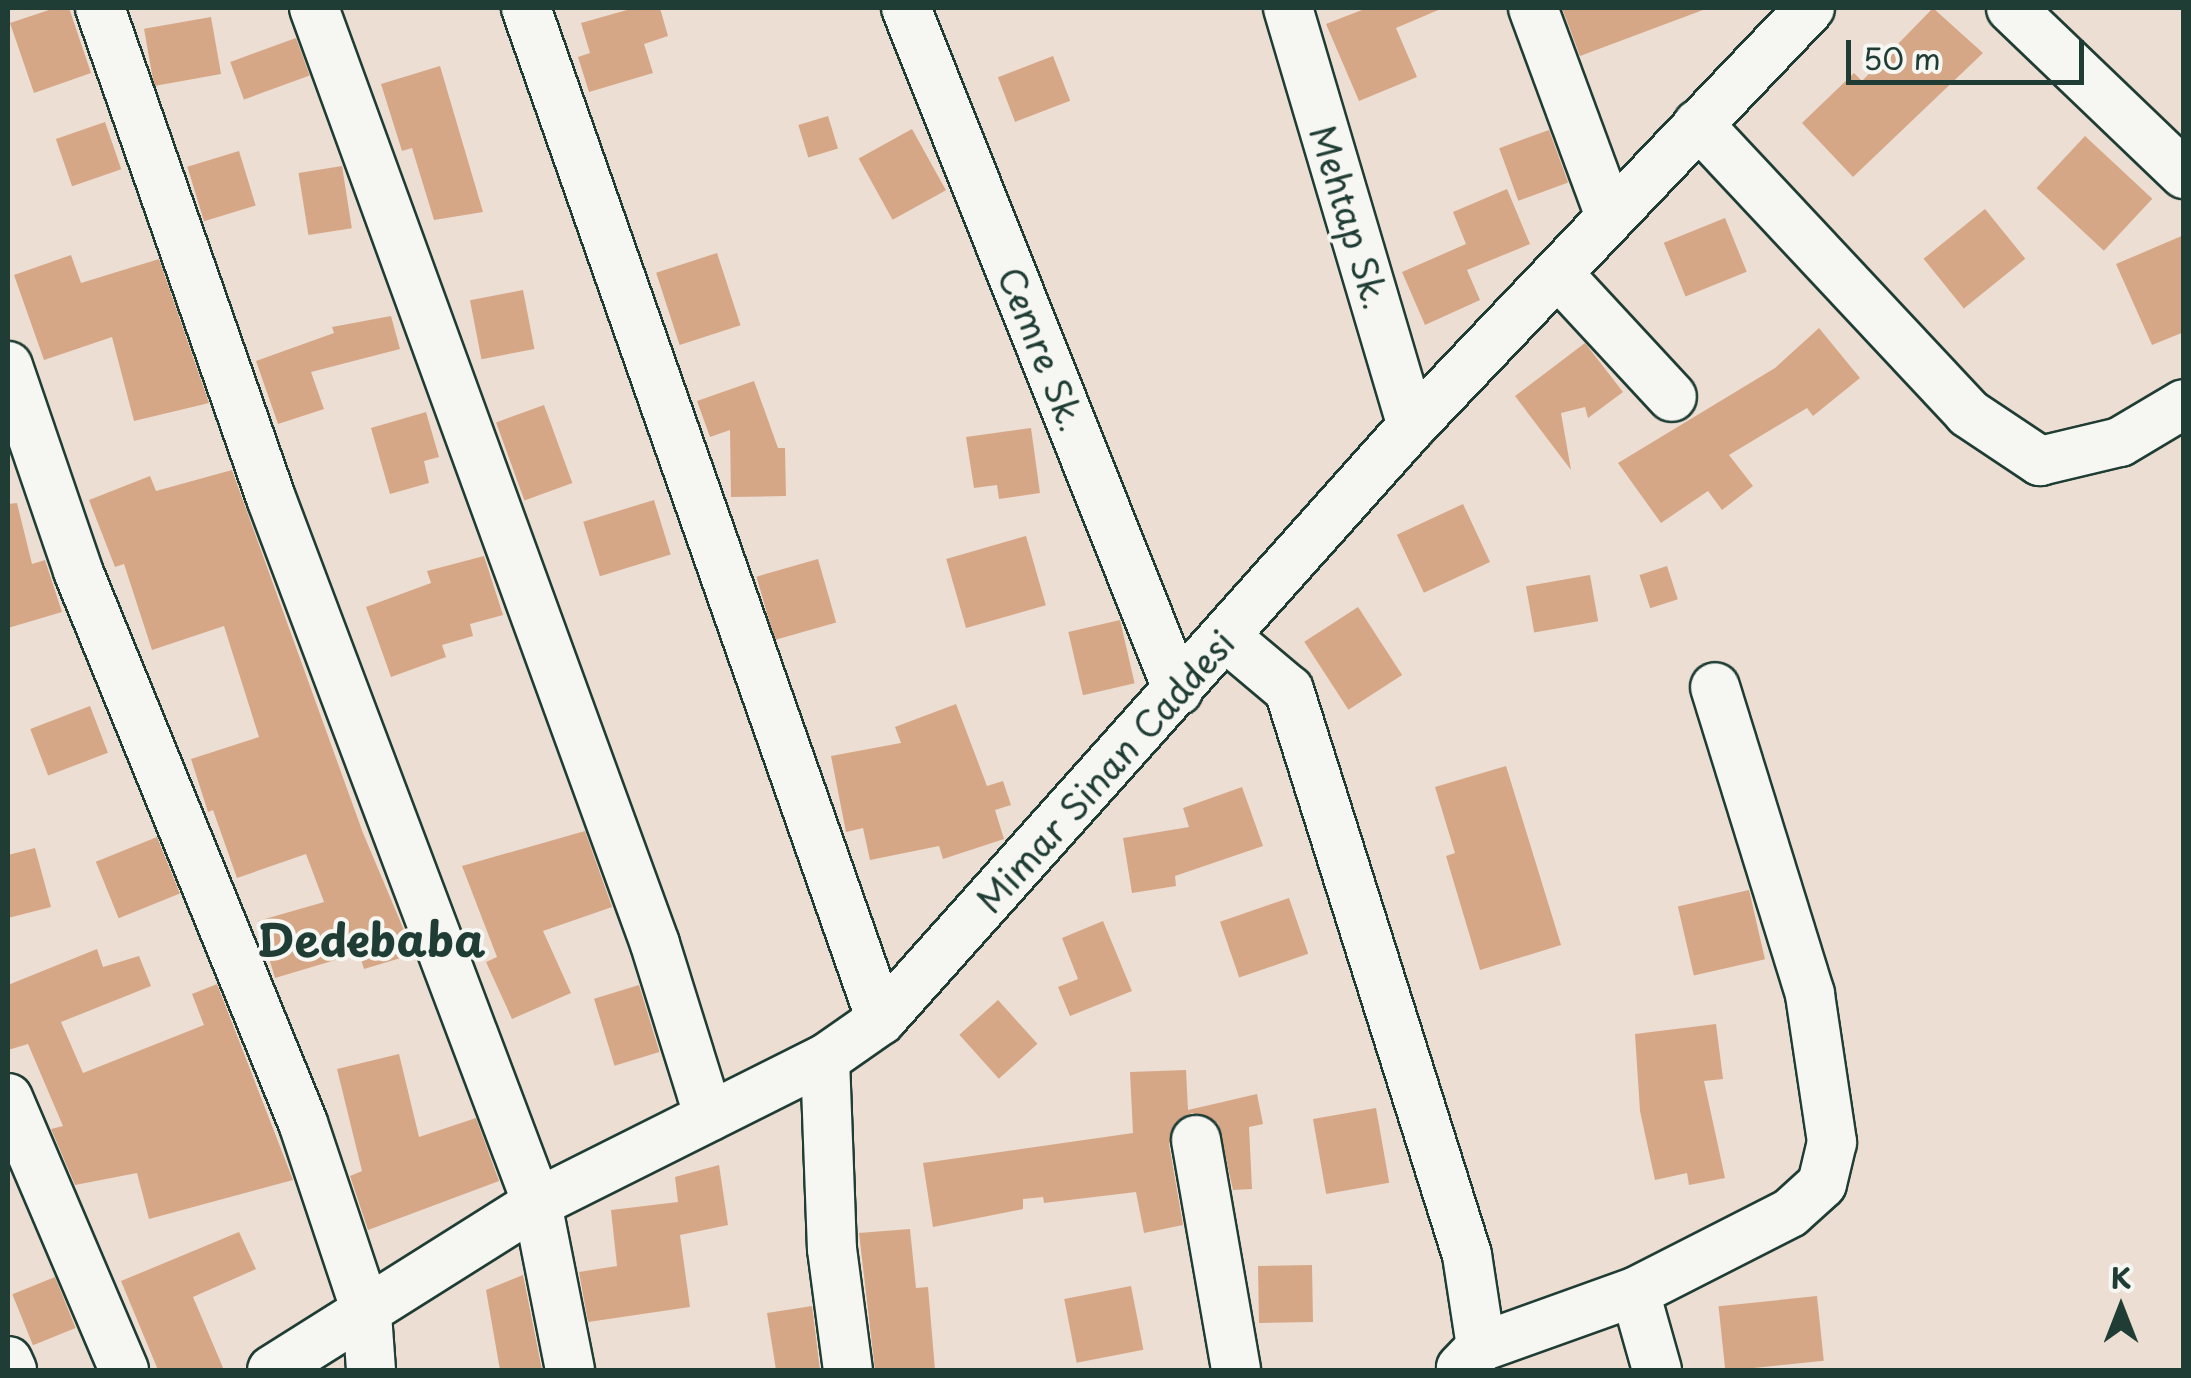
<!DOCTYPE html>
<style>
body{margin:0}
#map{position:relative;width:2191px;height:1378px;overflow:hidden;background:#ecded2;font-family:"Playpen Sans",sans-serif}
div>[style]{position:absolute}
.building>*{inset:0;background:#d6a787;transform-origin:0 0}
.roads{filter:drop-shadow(2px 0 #1f3d34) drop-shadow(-2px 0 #1f3d34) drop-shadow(0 2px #1f3d34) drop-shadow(0 -2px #1f3d34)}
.minor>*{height:48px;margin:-24px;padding:0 24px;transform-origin:24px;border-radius:24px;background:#f6f6f2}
span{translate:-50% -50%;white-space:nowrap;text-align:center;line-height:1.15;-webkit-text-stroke:8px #f6f6f2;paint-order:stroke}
.street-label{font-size:35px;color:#1f3d34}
.district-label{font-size:45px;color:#1f3d34;font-weight:700}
.frame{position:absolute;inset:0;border:10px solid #1f3d34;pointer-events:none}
.north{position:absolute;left:2071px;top:1258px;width:100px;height:100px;-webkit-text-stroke:8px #f6f6f2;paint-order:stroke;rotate:0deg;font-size:28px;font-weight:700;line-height:40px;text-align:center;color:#1f3d34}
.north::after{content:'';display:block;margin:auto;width:35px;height:45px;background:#1f3d34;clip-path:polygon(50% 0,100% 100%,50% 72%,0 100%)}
.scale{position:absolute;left:1846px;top:40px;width:238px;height:45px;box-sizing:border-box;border:5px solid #1f3d34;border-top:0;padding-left:12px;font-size:30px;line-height:35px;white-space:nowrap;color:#1f3d34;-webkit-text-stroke:8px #f6f6f2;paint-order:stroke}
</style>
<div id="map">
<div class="building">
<i style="clip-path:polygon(55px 8px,69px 8px,91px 73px,34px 93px,10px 23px)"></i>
<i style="clip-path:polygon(634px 8px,660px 8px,668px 36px,644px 44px,653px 73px,589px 92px,578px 57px,590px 53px,581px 23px)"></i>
<i style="clip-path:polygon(1367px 8px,1443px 8px,1396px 28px,1417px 77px,1359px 101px,1326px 24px)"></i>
<i style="clip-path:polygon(1562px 8px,1702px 8px,1703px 10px,1580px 56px)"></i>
<i style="clip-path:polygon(1933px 8px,1983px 53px,1853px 177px,1802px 123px,1854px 73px,1862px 81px)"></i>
<i style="left:211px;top:17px;width:58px;height:68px;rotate:80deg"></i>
<i style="left:296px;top:38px;width:40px;height:70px;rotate:70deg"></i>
<i style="left:1053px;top:56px;width:48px;height:59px;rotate:69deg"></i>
<i style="clip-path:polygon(440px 66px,483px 212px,434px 220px,412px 148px,402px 151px,381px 84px)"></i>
<i style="left:828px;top:116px;width:34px;height:31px;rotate:73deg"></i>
<i style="left:105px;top:122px;width:50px;height:52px;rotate:71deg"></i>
<i style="left:912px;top:129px;width:70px;height:61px;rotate:61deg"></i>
<i style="left:1549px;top:130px;width:56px;height:53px;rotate:70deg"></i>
<i style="left:2085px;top:136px;width:92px;height:71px;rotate:43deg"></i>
<i style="left:239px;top:151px;width:57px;height:54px;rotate:73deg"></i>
<i style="left:342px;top:166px;width:63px;height:44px;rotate:81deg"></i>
<i style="clip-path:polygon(1507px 189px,1530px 244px,1467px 270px,1480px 300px,1425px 325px,1402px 272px,1466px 244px,1453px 212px)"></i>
<i style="left:1985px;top:209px;width:64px;height:79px;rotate:51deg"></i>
<i style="left:1725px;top:218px;width:58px;height:66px;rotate:68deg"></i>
<i style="clip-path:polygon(2184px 235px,2184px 332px,2152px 345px,2116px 264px)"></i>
<i style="left:717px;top:253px;width:76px;height:64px;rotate:72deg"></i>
<i style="clip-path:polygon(71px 255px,81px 283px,159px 259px,209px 403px,134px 421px,112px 337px,44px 360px,14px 275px)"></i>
<i style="left:523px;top:290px;width:60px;height:54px;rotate:79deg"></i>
<i style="clip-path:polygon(391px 316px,400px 349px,311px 372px,324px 409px,278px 424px,256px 361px,334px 333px,332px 327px)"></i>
<i style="clip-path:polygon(1819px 328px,1860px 378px,1813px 416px,1807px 408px,1729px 455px,1753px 486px,1722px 510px,1708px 491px,1661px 523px,1618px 463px,1775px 368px)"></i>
<i style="clip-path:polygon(1585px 343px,1623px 392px,1588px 418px,1585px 407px,1561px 413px,1571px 470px,1515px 396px)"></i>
<i style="clip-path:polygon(754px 381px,778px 448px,785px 448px,786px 496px,731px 497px,730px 430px,710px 437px,697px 401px)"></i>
<i style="left:544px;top:405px;width:83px;height:51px;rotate:70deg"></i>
<i style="clip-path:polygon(426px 412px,439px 457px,424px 461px,429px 483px,390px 494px,371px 428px)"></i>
<i style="clip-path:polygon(1031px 428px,1040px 493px,999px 499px,997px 485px,974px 488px,966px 437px)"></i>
<i style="clip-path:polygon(232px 470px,363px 833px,414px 954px,364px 969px,359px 953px,275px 978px,258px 921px,324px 902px,306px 854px,237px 878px,213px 810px,208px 812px,191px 759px,259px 737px,224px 626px,152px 650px,124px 564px,115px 567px,89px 500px,150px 476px,156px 491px)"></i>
<i style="left:654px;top:500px;width:57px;height:74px;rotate:73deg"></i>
<i style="clip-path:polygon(17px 503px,32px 564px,45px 560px,62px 612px,8px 628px,8px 504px)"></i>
<i style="left:1463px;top:504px;width:64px;height:73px;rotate:65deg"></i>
<i style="left:1026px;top:536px;width:72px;height:83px;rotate:74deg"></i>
<i style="clip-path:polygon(484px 556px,503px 615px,470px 624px,473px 636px,442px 645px,446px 657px,391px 677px,366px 607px,431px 583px,427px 571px)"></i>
<i style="left:818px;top:559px;width:66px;height:64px;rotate:74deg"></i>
<i style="left:1667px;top:566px;width:35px;height:29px;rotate:72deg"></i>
<i style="left:1590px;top:575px;width:47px;height:65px;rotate:80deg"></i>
<i style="left:1358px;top:607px;width:81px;height:64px;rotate:57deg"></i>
<i style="left:1120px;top:620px;width:65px;height:53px;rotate:77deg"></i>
<i style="clip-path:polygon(956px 704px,987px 786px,1003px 781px,1011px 805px,995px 810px,1004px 839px,943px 859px,939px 846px,870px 860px,863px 828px,846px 832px,831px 756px,901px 743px,895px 727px)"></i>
<i style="left:90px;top:706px;width:50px;height:64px;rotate:69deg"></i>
<i style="clip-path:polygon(1506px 766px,1561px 945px,1480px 970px,1446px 856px,1455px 853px,1435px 787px)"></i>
<i style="clip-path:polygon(1242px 787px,1263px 846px,1175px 876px,1176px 886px,1132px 893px,1123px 838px,1189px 827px,1183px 808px)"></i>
<i style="clip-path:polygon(585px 831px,612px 907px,543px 931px,571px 993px,512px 1019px,486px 962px,497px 957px,462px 866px)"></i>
<i style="left:157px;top:837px;width:61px;height:66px;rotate:68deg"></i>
<i style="clip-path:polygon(35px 848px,51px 907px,8px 918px,8px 855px)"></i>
<i style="left:1749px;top:890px;width:71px;height:73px;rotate:77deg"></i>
<i style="left:1289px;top:898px;width:59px;height:73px;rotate:71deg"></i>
<i style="clip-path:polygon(1103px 921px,1132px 991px,1070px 1016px,1058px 987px,1078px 979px,1062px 938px)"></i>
<i style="clip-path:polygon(97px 949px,103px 967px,139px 956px,151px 986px,61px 1022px,83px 1073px,204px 1025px,192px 994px,217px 984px,293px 1180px,149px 1219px,137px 1173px,75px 1185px,51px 1129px,63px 1126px,28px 1044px,8px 1050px,8px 985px)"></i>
<i style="left:639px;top:985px;width:70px;height:47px;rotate:73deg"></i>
<i style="left:998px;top:1000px;width:59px;height:52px;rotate:48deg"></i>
<i style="clip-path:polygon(1716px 1024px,1723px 1079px,1704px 1081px,1725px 1178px,1689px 1185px,1687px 1173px,1655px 1180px,1640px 1111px,1635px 1034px)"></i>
<i style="clip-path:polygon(399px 1054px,419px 1137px,476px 1118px,499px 1181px,368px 1230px,350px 1176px,362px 1171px,337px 1069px)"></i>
<i style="clip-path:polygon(1186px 1070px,1188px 1110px,1257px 1094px,1263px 1124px,1249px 1127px,1252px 1189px,1233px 1190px,1218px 1123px,1192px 1113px,1178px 1120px,1169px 1144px,1183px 1225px,1144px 1233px,1136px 1192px,1044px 1203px,1043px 1197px,1023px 1199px,1023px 1209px,933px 1227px,923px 1163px,1133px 1133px,1130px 1072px)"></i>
<i style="left:1376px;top:1108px;width:76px;height:64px;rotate:80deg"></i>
<i style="clip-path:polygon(719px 1165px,728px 1225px,680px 1235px,690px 1307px,588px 1322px,579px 1272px,617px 1266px,611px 1210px,678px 1202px,675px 1177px)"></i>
<i style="clip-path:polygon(910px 1229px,916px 1288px,928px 1287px,935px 1370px,875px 1370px,859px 1233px)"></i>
<i style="clip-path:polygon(239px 1232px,256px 1269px,193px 1297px,224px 1370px,158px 1370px,121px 1281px)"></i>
<i style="left:1312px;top:1265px;width:57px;height:54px;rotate:89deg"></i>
<i style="clip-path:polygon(523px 1275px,542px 1370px,500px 1370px,486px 1290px)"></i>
<i style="left:55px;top:1277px;width:55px;height:46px;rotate:68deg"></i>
<i style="left:1131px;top:1286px;width:65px;height:68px;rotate:79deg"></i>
<i style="left:1817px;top:1296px;width:65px;height:99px;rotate:84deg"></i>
<i style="clip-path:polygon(812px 1306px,820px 1370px,776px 1370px,767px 1313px)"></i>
</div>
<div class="roads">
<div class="minor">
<i style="left:100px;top:8px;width:519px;rotate:70.76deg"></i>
<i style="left:271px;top:498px;width:754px;rotate:69.33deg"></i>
<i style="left:537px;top:1203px;width:170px;rotate:78.8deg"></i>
<i style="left:314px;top:8px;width:996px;rotate:69.98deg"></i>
<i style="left:655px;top:944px;width:181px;rotate:72.7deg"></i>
<i style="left:526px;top:8px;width:1072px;rotate:70.67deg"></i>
<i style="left:906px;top:8px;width:735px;rotate:68.29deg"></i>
<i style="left:1288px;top:8px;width:436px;rotate:73.5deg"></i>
<i style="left:1533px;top:8px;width:220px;rotate:69.7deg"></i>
<i style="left:2011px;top:8px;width:240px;rotate:43.8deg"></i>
<i style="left:1698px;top:124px;width:396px;rotate:46.9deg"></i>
<i style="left:1968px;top:413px;width:87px;rotate:33.7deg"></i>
<i style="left:2040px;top:461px;width:82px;rotate:-13.4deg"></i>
<i style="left:2120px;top:442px;width:74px;rotate:-30.7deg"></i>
<i style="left:1559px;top:275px;width:166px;rotate:47.2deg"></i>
<i style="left:8px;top:366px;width:217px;rotate:71.1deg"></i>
<i style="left:78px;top:571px;width:596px;rotate:67.82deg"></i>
<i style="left:303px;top:1123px;width:201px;rotate:71.5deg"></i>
<i style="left:367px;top:1314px;width:56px;rotate:85.9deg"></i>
<i style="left:1226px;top:637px;width:82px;rotate:40.1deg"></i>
<i style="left:1289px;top:690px;width:592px;rotate:72.51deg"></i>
<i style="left:1467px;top:1255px;width:93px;rotate:81.3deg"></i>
<i style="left:1481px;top:1347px;width:29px;rotate:134deg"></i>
<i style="left:825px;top:1059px;width:190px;rotate:87.9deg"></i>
<i style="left:832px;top:1249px;width:122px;rotate:82.5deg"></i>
<i style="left:8px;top:1098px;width:296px;rotate:66.9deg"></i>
<i style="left:1196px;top:1140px;width:233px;rotate:80.1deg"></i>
<i style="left:1635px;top:1292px;width:81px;rotate:74.2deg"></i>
<i style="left:1481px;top:1347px;width:164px;rotate:-19.7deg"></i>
<i style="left:1635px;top:1292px;width:174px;rotate:-27deg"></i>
<i style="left:1790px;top:1213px;width:43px;rotate:-42.2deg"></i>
<i style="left:1822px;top:1184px;width:43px;rotate:-76.6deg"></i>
<i style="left:1832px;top:1142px;width:150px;rotate:-98.5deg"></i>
<i style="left:1810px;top:994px;width:321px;rotate:-107.2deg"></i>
<i style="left:8px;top:1361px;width:10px;rotate:66deg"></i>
<i style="left:272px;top:1370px;width:313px;rotate:-32.2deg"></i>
<i style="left:537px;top:1203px;width:322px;rotate:-26.6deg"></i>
<i style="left:825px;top:1059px;width:68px;rotate:-34.9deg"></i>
<i style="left:881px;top:1020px;width:797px;rotate:-48.21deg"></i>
<i style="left:1412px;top:426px;width:577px;rotate:-46.4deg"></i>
</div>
</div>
<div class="street-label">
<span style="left:1350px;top:217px;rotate:73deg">Mehtap Sk.</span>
<span style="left:1042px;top:349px;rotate:68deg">Cemre Sk.</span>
<span style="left:1105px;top:771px;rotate:-48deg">Mimar Sinan Caddesi</span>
</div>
<div class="district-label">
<span style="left:371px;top:939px">Dedebaba</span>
</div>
<div class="frame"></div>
<div class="north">K</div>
<div class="scale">50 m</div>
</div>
